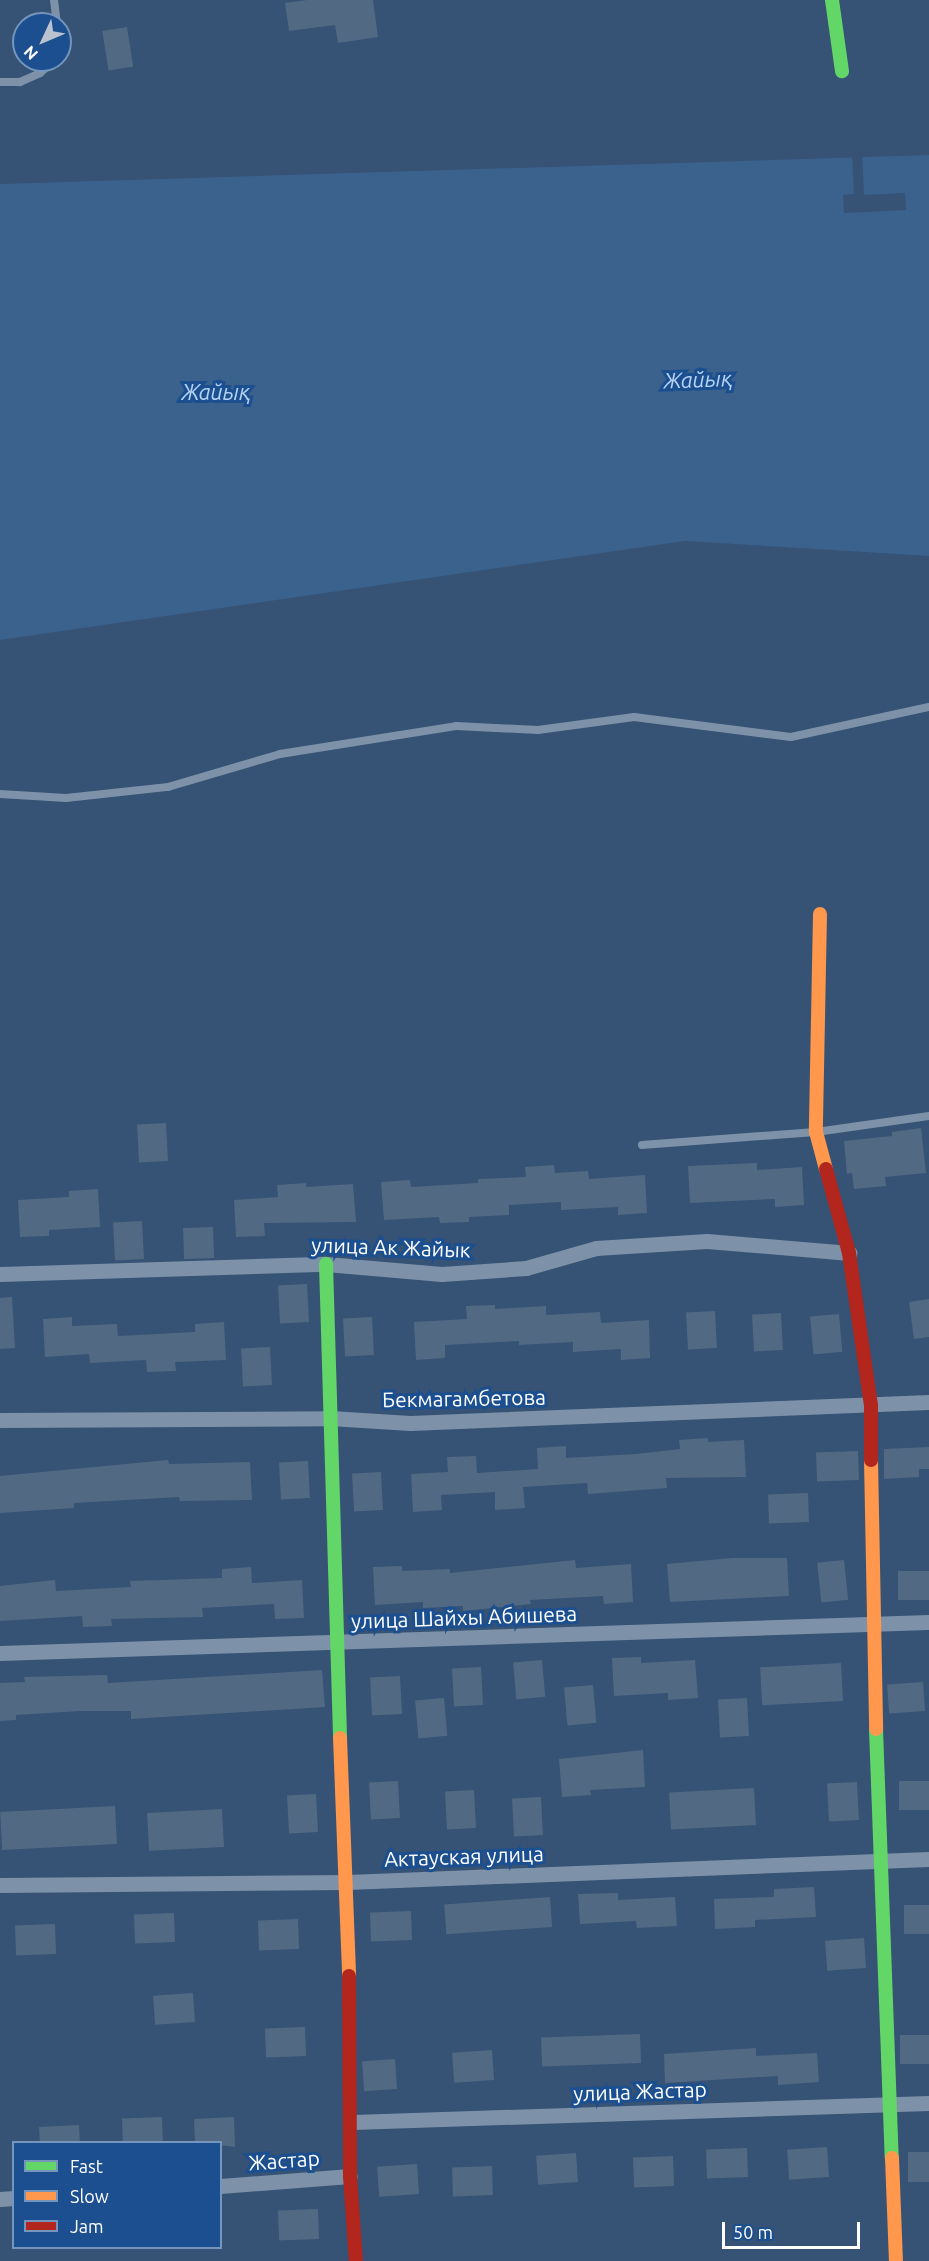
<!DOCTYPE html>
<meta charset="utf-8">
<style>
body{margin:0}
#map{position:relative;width:929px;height:2261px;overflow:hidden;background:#365274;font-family:Ubuntu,sans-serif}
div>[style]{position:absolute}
.water>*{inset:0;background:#3b618d}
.pier>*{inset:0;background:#365274}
.building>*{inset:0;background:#526984;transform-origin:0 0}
.lane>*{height:8px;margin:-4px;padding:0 4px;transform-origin:4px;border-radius:4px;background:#7d92a8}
.street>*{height:15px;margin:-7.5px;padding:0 7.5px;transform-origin:7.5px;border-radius:7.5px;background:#7d92a8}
.fast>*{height:14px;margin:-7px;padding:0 7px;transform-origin:7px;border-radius:7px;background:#63d668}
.slow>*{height:14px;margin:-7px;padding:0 7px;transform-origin:7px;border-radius:7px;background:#ff974d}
.jam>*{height:14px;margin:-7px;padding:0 7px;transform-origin:7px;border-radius:7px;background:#b3261e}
span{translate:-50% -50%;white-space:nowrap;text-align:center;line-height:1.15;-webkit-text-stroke:6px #1b4f8f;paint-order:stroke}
.street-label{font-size:21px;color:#fff}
.water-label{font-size:22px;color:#b5d3f5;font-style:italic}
.legend{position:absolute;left:12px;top:2141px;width:210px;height:108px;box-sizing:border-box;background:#1b4f8f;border:2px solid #7695bc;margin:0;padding:8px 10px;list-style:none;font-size:18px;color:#fff}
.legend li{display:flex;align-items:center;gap:12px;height:30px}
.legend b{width:30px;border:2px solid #7695bc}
.north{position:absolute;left:12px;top:12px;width:60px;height:60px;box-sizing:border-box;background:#1b4f8f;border:2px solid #7695bc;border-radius:50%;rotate:226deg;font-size:16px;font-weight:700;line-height:24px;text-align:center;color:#fff}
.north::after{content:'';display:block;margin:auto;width:21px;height:27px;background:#b9c2ce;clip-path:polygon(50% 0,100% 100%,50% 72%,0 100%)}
.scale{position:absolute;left:722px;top:2222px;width:138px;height:27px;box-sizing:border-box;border:3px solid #fff;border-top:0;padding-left:8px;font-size:18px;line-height:21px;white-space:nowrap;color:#fff;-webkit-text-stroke:4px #1b4f8f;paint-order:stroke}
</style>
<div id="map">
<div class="water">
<i style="clip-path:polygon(929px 155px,929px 556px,685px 541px,0 640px,0 184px)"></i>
</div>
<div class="pier">
<i style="clip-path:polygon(862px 154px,864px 195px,905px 193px,906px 210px,844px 213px,843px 195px,854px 194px,852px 155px)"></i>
</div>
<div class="building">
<i style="clip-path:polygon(307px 0,373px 0,378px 37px,338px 43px,335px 25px,289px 31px,285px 3px)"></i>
<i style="left:127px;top:27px;width:40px;height:25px;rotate:81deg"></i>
<i style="left:166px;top:1123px;width:38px;height:29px;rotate:87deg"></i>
<i style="clip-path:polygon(921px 1128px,926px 1173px,885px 1177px,886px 1186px,854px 1189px,852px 1173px,847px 1174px,844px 1141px,892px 1136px,892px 1132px)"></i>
<i style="clip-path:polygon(757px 1163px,757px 1170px,802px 1167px,804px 1205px,775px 1207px,775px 1199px,690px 1203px,688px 1166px)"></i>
<i style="clip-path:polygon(554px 1165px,555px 1173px,588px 1171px,589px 1179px,645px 1175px,647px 1213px,618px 1215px,618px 1207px,561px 1210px,561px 1202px,509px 1205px,509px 1215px,469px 1217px,469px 1222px,440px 1223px,439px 1217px,384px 1220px,381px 1182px,410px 1180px,411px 1187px,478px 1183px,478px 1179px,526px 1177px,525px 1167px)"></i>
<i style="clip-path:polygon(306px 1183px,306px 1187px,353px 1184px,356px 1222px,264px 1223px,265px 1236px,236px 1237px,234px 1200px,278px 1197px,277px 1185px)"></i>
<i style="clip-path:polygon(98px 1189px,100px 1227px,49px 1230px,49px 1236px,20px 1237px,18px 1200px,69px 1197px,69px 1191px)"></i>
<i style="left:142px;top:1221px;width:38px;height:29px;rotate:87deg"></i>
<i style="left:213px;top:1227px;width:31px;height:30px;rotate:88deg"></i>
<i style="left:307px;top:1284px;width:38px;height:29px;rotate:87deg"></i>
<i style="clip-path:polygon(12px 1297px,15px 1348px,0 1349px,0 1298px)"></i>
<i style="clip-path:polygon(929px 1299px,929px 1337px,914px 1339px,909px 1302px)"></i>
<i style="clip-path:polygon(495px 1305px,495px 1309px,546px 1306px,546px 1315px,600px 1312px,601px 1323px,649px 1320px,650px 1358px,621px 1360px,621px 1349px,573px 1352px,573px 1342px,519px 1345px,519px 1341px,445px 1345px,445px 1358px,416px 1360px,414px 1322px,467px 1319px,466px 1306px)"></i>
<i style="left:715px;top:1311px;width:37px;height:29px;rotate:87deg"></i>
<i style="left:781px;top:1313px;width:37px;height:29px;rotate:87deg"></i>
<i style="left:839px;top:1314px;width:38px;height:29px;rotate:85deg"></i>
<i style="clip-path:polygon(72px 1317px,72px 1326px,117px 1324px,118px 1336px,195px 1332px,195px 1324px,224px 1322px,226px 1360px,175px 1362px,176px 1371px,147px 1372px,146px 1360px,90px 1363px,89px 1354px,45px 1357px,43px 1319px)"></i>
<i style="left:372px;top:1317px;width:38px;height:29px;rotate:87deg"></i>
<i style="left:270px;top:1347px;width:38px;height:29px;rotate:87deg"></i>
<i style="clip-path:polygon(708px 1438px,708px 1442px,744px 1440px,746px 1477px,666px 1478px,667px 1488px,588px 1494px,587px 1483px,523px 1487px,525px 1508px,495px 1510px,495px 1492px,441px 1495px,442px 1510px,413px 1512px,411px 1474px,448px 1472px,447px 1457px,476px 1456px,477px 1473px,538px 1469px,537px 1448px,566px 1446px,566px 1458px,636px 1454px,680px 1449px,679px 1440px)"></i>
<i style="clip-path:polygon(929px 1447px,929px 1469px,919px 1469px,919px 1477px,884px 1479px,884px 1449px)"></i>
<i style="left:858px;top:1451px;width:29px;height:42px;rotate:88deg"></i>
<i style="clip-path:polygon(168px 1460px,169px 1464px,250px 1462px,252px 1500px,180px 1501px,179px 1497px,74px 1503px,74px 1508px,0 1513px,0 1476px)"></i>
<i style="left:308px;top:1461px;width:37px;height:29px;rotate:87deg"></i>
<i style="left:381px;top:1472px;width:38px;height:29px;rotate:87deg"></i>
<i style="left:808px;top:1493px;width:29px;height:40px;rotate:88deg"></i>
<i style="clip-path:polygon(732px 1558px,787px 1558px,789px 1596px,670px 1602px,667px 1564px)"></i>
<i style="clip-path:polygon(575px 1560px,576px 1568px,631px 1564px,633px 1602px,604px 1604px,603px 1596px,530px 1600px,531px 1604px,463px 1611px,463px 1606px,423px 1608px,423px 1602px,375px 1605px,373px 1567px,402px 1566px,402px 1571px,450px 1569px,450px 1573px)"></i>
<i style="left:844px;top:1560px;width:40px;height:27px;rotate:84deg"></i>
<i style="clip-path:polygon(251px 1567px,252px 1583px,302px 1580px,304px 1618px,275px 1619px,274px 1604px,202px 1608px,203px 1617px,111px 1619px,112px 1626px,83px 1627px,82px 1616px,0 1621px,0 1586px,55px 1580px,56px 1591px,131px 1587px,130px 1581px,222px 1578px,222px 1569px)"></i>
<i style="left:929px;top:1571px;width:29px;height:31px;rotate:90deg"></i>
<i style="clip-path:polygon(641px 1657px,641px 1663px,695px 1660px,698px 1698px,668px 1700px,668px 1693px,614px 1696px,612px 1658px)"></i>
<i style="left:542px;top:1660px;width:37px;height:29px;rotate:85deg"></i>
<i style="left:841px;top:1663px;width:38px;height:81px;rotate:87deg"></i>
<i style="left:481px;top:1667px;width:38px;height:29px;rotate:87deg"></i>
<i style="clip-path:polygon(322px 1670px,325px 1707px,131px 1719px,131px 1711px,80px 1711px,16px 1715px,16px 1720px,0 1721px,0 1683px,25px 1682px,24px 1677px,107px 1675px,108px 1683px)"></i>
<i style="left:400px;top:1676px;width:38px;height:30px;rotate:87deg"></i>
<i style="left:923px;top:1682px;width:29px;height:36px;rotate:86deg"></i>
<i style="left:593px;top:1685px;width:38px;height:29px;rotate:85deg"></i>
<i style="left:444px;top:1698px;width:38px;height:29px;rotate:85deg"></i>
<i style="left:747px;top:1698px;width:38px;height:29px;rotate:87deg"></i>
<i style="clip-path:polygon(643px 1750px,645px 1787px,590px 1790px,591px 1795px,562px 1797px,559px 1759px)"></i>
<i style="left:398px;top:1781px;width:37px;height:29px;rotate:87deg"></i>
<i style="left:929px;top:1781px;width:29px;height:30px;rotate:90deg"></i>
<i style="left:857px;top:1782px;width:38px;height:30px;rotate:87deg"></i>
<i style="left:754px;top:1788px;width:37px;height:85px;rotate:87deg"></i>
<i style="left:474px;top:1790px;width:38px;height:29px;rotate:87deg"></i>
<i style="left:316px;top:1794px;width:38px;height:29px;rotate:87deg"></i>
<i style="left:541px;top:1797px;width:38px;height:29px;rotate:87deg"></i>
<i style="left:115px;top:1806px;width:38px;height:115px;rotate:87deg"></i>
<i style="left:222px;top:1809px;width:38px;height:75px;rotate:87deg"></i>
<i style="clip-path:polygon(814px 1887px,816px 1917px,755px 1920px,755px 1927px,715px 1929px,714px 1899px,774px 1897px,774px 1889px)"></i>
<i style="clip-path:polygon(618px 1893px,618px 1900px,675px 1897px,677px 1926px,637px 1928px,636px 1921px,580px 1924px,578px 1894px)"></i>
<i style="left:550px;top:1897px;width:30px;height:106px;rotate:86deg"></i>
<i style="left:929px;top:1905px;width:29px;height:25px;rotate:90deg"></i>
<i style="left:411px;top:1911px;width:29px;height:41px;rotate:88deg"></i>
<i style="left:174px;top:1913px;width:29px;height:40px;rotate:88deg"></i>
<i style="left:298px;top:1919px;width:30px;height:40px;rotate:88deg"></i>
<i style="left:55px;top:1924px;width:30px;height:40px;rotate:88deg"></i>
<i style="left:864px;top:1938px;width:30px;height:39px;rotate:86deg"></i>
<i style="left:193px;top:1993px;width:29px;height:40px;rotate:86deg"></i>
<i style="left:305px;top:2027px;width:29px;height:40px;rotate:88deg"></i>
<i style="left:640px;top:2034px;width:29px;height:99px;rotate:88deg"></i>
<i style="left:929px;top:2035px;width:29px;height:29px;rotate:90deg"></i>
<i style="clip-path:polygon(756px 2048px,756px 2056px,817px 2053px,819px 2082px,778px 2085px,778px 2076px,665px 2083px,664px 2054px)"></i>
<i style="left:492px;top:2050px;width:30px;height:40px;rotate:86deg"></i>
<i style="left:395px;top:2059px;width:30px;height:33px;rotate:86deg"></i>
<i style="left:162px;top:2117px;width:25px;height:40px;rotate:88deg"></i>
<i style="clip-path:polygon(234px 2117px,235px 2147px,195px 2142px,194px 2119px)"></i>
<i style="left:79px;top:2125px;width:17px;height:40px;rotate:87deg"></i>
<i style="left:827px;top:2147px;width:30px;height:40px;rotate:86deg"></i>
<i style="left:747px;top:2148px;width:29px;height:41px;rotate:88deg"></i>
<i style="left:929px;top:2152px;width:30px;height:21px;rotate:90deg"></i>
<i style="left:576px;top:2153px;width:29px;height:40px;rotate:86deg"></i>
<i style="left:673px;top:2156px;width:30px;height:40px;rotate:88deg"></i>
<i style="left:417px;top:2164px;width:30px;height:40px;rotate:86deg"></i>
<i style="left:492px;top:2166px;width:29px;height:40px;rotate:88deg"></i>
<i style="left:318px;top:2209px;width:30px;height:40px;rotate:88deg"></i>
</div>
<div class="lane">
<i style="left:54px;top:0;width:24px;rotate:83deg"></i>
<i style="left:0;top:82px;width:20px"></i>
<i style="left:20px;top:82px;width:22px;rotate:-24deg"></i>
<i style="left:40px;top:73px;width:20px;rotate:-41deg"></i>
<i style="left:0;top:794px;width:66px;rotate:3.5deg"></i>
<i style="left:66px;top:798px;width:103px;rotate:-6.2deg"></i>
<i style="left:168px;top:787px;width:117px;rotate:-16.4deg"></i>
<i style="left:280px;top:754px;width:178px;rotate:-9deg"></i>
<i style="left:456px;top:726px;width:82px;rotate:2.8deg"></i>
<i style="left:538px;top:730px;width:97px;rotate:-7.7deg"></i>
<i style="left:634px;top:717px;width:158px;rotate:7.3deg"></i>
<i style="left:791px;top:737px;width:141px;rotate:-12.3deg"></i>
<i style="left:642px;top:1145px;width:174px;rotate:-4.3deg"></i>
<i style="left:816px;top:1132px;width:114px;rotate:-8.1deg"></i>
</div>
<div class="street">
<i style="left:0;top:1274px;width:326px;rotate:-1.8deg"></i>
<i style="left:326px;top:1264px;width:116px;rotate:4.9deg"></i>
<i style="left:442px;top:1274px;width:84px;rotate:-4.1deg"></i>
<i style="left:526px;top:1268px;width:73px;rotate:-15.9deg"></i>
<i style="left:596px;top:1248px;width:111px;rotate:-3.6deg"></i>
<i style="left:707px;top:1241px;width:143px;rotate:4.8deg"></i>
<i style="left:0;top:1420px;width:330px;rotate:-0.3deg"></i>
<i style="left:330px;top:1418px;width:80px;rotate:3.6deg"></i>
<i style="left:410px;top:1423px;width:519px;rotate:-2.32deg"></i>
<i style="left:0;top:1653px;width:930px;rotate:-1.91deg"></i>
<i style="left:0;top:1885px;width:348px;rotate:-0.5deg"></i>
<i style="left:348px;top:1882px;width:581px;rotate:-2.27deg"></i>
<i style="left:353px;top:2122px;width:576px;rotate:-1.89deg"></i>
<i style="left:220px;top:2186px;width:130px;rotate:-4.4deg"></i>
<i style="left:0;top:2199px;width:14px;rotate:-4deg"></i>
</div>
<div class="fast">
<i style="left:832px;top:0;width:72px;rotate:82deg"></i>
<i style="left:326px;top:1264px;width:474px;rotate:88.3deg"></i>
<i style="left:876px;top:1729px;width:429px;rotate:87.9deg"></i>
</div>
<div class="slow">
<i style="left:820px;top:914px;width:218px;rotate:91.1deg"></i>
<i style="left:816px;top:1132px;width:38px;rotate:75deg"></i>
<i style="left:871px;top:1460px;width:269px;rotate:88.9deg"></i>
<i style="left:340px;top:1738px;width:238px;rotate:87.8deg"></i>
<i style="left:892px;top:2158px;width:103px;rotate:87.8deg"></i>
</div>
<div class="jam">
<i style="left:826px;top:1169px;width:87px;rotate:74.7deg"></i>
<i style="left:849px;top:1253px;width:154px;rotate:81.8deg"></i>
<i style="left:871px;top:1405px;width:55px;rotate:90deg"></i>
<i style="left:349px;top:1976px;width:200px;rotate:89.7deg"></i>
<i style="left:350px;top:2176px;width:85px;rotate:86deg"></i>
</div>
<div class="street-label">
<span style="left:391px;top:1247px;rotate:2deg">улица Ак Жайык</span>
<span style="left:464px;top:1398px;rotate:-1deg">Бекмагамбетова</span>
<span style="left:464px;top:1617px;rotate:-2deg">улица Шайхы Абишева</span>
<span style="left:464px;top:1856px;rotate:-2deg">Актауская улица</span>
<span style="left:640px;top:2091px;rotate:-2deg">улица Жастар</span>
<span style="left:284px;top:2160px;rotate:-4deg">Жастар</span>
</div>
<div class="water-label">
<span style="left:698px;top:379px;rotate:-2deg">Жайық</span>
<span style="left:216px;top:392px">Жайық</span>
</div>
<ul class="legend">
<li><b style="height:8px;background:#63d668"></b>Fast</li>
<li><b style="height:8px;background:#ff974d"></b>Slow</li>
<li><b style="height:8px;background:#b3261e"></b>Jam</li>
</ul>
<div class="north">N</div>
<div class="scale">50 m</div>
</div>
